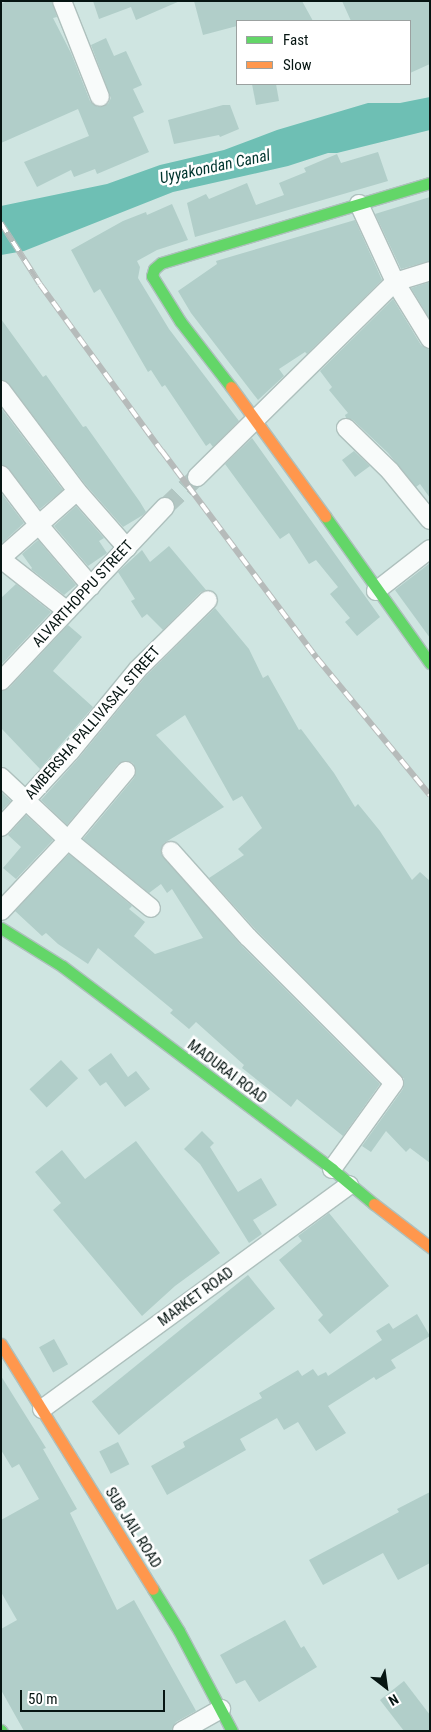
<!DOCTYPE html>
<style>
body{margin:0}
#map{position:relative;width:431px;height:1732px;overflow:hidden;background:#cfe5e1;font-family:"Roboto Condensed",sans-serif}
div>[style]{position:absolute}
.water>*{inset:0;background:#6ebfb4}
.building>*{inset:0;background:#b1cec9;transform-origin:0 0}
.street-tunnel>*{height:18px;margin-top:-9px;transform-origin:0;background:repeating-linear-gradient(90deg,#b1c6c2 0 18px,transparent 0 27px)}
.roads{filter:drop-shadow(1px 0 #aec0bd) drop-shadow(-1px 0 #aec0bd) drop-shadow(0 1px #aec0bd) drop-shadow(0 -1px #aec0bd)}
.street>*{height:18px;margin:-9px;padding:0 9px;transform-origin:9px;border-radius:9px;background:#f8fbfa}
.fast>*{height:11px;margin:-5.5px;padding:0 5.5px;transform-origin:5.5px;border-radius:5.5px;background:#63d668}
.slow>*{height:11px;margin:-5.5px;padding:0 5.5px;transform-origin:5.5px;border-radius:5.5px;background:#ff974d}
.rail>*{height:5.5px;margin-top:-2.75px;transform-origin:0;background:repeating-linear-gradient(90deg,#fff 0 11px,#b6bbba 0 22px);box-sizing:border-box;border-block:1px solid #b6bbba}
span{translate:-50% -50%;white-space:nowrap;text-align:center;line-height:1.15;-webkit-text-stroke:5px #fff;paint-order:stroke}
.street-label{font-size:15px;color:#061512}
.water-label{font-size:16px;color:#02362f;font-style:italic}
.frame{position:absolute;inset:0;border:2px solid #061512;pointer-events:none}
.legend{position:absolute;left:236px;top:20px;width:175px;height:65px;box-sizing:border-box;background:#fff;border:1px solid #9ba1a0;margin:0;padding:6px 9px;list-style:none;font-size:15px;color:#061512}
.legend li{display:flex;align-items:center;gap:10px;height:25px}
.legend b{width:25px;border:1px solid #9ba1a0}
.north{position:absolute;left:361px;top:1662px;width:50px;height:50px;-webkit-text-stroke:4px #fff;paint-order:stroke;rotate:150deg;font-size:14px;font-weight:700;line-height:20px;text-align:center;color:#061512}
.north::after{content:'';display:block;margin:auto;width:18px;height:22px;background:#061512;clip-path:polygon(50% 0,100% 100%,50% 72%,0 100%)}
.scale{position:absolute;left:20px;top:1690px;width:145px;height:22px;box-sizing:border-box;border:2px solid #061512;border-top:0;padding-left:6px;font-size:15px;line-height:18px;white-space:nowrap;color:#061512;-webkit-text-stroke:4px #fff;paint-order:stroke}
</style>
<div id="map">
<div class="water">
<i style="clip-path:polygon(430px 97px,430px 130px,337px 153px,328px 153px,288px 166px,173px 192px,24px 251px,1px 255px,1px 206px,107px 184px,160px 165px,224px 150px,277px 130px,368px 103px,400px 103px)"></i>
</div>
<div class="building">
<i style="clip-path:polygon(7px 1px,52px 1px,57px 17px,53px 18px,71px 53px,90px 101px,98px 107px,108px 104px,111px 98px,91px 45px,106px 38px,114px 56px,126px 51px,142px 85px,133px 89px,144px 112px,133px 117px,149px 152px,97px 174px,95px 169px,74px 177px,71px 170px,37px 187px,24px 162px,89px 136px,78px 109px,1px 143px,1px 4px)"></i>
<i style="clip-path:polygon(93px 1px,180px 1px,136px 20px,131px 7px,99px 19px)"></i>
<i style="clip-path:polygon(194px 1px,302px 1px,313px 21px,237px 21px,237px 26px,203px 35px)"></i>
<i style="clip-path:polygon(342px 1px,430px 1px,430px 64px,410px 73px,410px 21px,351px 21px)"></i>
<i style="clip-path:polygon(252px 84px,276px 84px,279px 101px,256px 105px)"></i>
<i style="clip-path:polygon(223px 105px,230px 105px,239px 129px,220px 137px,219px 135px,174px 144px,168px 120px)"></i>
<i style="clip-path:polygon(378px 152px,388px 181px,195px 237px,187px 203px,206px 194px,209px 199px,247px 183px,256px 205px,284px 195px,279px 183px,306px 172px,304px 168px,337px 154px,341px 163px)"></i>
<i style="clip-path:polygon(430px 197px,430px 261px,401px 269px,375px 214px)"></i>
<i style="clip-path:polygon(172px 204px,188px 240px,157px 250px,137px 261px,140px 267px,138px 278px,169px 329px,239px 421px,213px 447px,210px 443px,206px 446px,165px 385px,162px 387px,151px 370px,148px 372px,100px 289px,94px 293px,71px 250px,123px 221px,146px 212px,147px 215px)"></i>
<i style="clip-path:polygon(355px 220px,382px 280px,307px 354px,305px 352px,279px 369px,284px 376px,258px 400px,191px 313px,178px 291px,217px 264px,216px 261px)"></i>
<i style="clip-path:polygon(430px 282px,430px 317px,429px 318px,411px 288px)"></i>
<i style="clip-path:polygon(393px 299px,421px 345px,430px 350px,430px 498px,420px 484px,416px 487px,388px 453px,353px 420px,346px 418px,345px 415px,348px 413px,329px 390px,332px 387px,320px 371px)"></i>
<i style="clip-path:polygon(1px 319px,43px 377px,46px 375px,83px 427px,86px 426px,140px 502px,146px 512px,143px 515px,123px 527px,85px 484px,9px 384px,1px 380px)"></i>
<i style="clip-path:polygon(1px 408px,63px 490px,40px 509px,9px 469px,1px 465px)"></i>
<i style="clip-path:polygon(252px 438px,380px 617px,357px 636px,345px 622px,350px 618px,330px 594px,338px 587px,316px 560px,309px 564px,289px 533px,280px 539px,225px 464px)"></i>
<i style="clip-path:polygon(354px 451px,370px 466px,355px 477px,342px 460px)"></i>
<i style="clip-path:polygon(1px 493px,24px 523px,1px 544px)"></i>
<i style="clip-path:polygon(76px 506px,104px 538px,99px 541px,107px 553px,88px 566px,54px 526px)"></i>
<i style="clip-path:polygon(38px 540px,76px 585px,64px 595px,31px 569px,32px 568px,22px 554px)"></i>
<i style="clip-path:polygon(169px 546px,206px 590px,201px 592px,163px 630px,147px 614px,142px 618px,131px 601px,135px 599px,118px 572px,142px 550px,150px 562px)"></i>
<i style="clip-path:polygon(430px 563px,430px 638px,395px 590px)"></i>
<i style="clip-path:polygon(16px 584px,51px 612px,1px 665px,1px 598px)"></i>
<i style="clip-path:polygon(215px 608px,249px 649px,263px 678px,268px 675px,299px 730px,301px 729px,334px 773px,355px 807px,358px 804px,380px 831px,412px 880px,420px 872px,430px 881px,430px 1163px,410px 1148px,406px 1152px,386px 1131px,371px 1152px,362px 1146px,403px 1089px,404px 1079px,256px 930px,209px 878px,244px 855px,238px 849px,262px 828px,242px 796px,233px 801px,185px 715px,156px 735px,224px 807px,164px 843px,161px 854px,240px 944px,380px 1084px,343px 1136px,297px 1099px,291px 1107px,266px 1087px,242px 1068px,244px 1065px,196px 1022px,189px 1029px,170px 1013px,173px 1010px,98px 948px,88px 964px,58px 944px,46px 933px,42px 936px,15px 911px,69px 854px,132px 906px,129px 909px,145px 922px,134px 936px,155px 954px,203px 938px,172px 889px,167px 893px,161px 884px,149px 893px,83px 839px,134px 778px,136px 772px,133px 763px,127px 761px,118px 764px,67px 825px,41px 800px,78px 759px,146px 676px)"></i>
<i style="clip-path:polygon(68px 625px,82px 637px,53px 671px,93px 707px,40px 769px,1px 728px,1px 691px,9px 688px)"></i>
<i style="clip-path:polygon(1px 792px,11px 801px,1px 811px)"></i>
<i style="clip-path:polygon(26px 815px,53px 840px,16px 879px,3px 868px,21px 847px,8px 835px)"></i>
<i style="clip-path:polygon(111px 1053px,128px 1077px,136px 1071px,150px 1089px,125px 1107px,106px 1082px,100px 1086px,88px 1070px)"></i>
<i style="left:61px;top:1060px;width:25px;height:43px;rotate:47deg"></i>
<i style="clip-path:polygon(202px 1131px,214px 1143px,210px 1147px,238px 1192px,261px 1178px,277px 1205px,253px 1220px,262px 1234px,249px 1243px,200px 1164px,184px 1149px)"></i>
<i style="clip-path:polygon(136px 1141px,220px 1253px,175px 1286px,142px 1316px,53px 1210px,61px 1203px,35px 1172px,62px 1150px,85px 1179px)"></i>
<i style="clip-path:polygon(329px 1213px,389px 1286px,330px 1334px,318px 1320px,323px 1315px,279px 1260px,302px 1241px,298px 1236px)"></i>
<i style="left:248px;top:1275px;width:43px;height:201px;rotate:51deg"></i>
<i style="clip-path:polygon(417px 1314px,430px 1336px,391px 1360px,396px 1368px,376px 1380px,374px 1377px,328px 1406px,346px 1433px,316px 1451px,298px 1422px,284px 1430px,277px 1418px,240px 1439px,246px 1450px,167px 1495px,151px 1466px,185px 1447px,183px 1442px,262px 1398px,259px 1393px,298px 1370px,302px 1376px,313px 1369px,318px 1376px,326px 1372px,328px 1376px,382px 1340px,376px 1331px,389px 1323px,393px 1329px)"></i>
<i style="left:54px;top:1339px;width:29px;height:17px;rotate:61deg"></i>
<i style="clip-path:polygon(1px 1376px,46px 1448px,43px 1449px,77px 1509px,70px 1513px,117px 1610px,134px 1600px,195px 1709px,196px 1711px,176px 1722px,171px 1731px,24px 1731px,1px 1690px,1px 1629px,17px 1620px,1px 1592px,1px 1520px,39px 1499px,19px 1464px,12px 1468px,1px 1450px)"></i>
<i style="left:118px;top:1442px;width:25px;height:21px;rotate:63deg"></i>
<i style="clip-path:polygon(430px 1492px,430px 1563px,398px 1580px,383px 1553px,323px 1585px,309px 1560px,399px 1512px,397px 1509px)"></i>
<i style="clip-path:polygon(285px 1620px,301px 1648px,304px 1646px,317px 1667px,259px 1702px,245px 1680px,236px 1684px,220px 1655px)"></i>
<i style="clip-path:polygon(404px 1681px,430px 1715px,430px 1731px,404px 1731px,380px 1700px)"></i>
</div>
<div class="street-tunnel">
<i style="left:165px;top:507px;width:44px;rotate:-43.2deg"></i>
</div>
<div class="roads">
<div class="street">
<i style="left:62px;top:1px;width:103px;rotate:68.4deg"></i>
<i style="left:359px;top:204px;width:86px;rotate:65.2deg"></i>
<i style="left:395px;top:282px;width:37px;rotate:-17deg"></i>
<i style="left:1px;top:390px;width:126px;rotate:53deg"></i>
<i style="left:77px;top:491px;width:76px;rotate:48.7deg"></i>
<i style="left:346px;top:428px;width:62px;rotate:44.3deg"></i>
<i style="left:390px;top:471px;width:63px;rotate:50.8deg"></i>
<i style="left:1px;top:475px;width:61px;rotate:52.9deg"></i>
<i style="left:38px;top:524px;width:82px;rotate:49.5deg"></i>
<i style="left:197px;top:477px;width:278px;rotate:-44.6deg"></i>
<i style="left:395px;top:282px;width:67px;rotate:58.4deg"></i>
<i style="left:1px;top:558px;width:101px;rotate:-41.4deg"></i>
<i style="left:1px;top:559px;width:84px;rotate:38.2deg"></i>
<i style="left:376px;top:591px;width:68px;rotate:-37.9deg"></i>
<i style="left:1px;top:681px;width:239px;rotate:-46.7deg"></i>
<i style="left:1px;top:777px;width:92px;rotate:43.2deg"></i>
<i style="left:68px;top:840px;width:107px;rotate:39.3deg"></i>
<i style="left:1px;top:827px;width:102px;rotate:-47.4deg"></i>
<i style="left:70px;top:752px;width:107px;rotate:-50.7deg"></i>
<i style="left:138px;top:669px;width:98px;rotate:-44.6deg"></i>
<i style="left:171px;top:851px;width:115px;rotate:48.2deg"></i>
<i style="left:248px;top:937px;width:206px;rotate:45deg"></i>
<i style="left:394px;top:1083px;width:106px;rotate:125.8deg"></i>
<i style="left:1px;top:911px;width:98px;rotate:-46.7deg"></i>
<i style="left:68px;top:840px;width:90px;rotate:-50deg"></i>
<i style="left:42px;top:1409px;width:380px;rotate:-36.1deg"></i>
<i style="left:182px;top:1731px;width:45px;rotate:-29.4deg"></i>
</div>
<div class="fast">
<i style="left:231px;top:387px;width:83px;rotate:-127.7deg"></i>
<i style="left:180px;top:321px;width:53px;rotate:-121.9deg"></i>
<i style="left:152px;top:276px;width:7px;rotate:-74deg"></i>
<i style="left:154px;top:269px;width:9px;rotate:-41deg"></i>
<i style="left:161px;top:263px;width:281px;rotate:-16.6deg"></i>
<i style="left:325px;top:516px;width:181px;rotate:54.5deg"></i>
<i style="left:1px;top:928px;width:72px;rotate:31.9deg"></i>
<i style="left:62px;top:966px;width:338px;rotate:36.9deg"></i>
<i style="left:332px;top:1169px;width:55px;rotate:39.8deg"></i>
<i style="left:153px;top:1589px;width:49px;rotate:58.2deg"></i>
<i style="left:179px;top:1631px;width:113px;rotate:62.1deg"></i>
<i style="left:1px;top:1730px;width:1px;rotate:45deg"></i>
</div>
<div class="slow">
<i style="left:231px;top:387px;width:160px;rotate:53.9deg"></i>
<i style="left:374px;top:1204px;width:71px;rotate:37.5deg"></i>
<i style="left:1px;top:1344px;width:288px;rotate:58.2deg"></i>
</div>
</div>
<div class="rail">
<i style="left:1px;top:223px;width:72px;rotate:57.4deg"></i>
<i style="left:40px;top:284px;width:207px;rotate:53.9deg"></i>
<i style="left:162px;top:451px;width:259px;rotate:53.2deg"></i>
<i style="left:317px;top:658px;width:178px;rotate:50.5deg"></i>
</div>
<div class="street-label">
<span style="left:83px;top:594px;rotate:-47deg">ALVARTHOPPU STREET</span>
<span style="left:93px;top:723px;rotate:-49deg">AMBERSHA PALLIVASAL STREET</span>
<span style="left:227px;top:1072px;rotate:37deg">MADURAI ROAD</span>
<span style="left:196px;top:1297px;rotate:-36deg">MARKET ROAD</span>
<span style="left:133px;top:1528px;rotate:58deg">SUB JAIL ROAD</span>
</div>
<div class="water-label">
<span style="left:215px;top:167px;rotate:-12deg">Uyyakondan Canal</span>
</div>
<div class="frame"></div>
<ul class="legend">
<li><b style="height:6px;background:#63d668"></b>Fast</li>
<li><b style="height:6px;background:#ff974d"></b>Slow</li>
</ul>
<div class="north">N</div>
<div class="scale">50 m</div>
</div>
